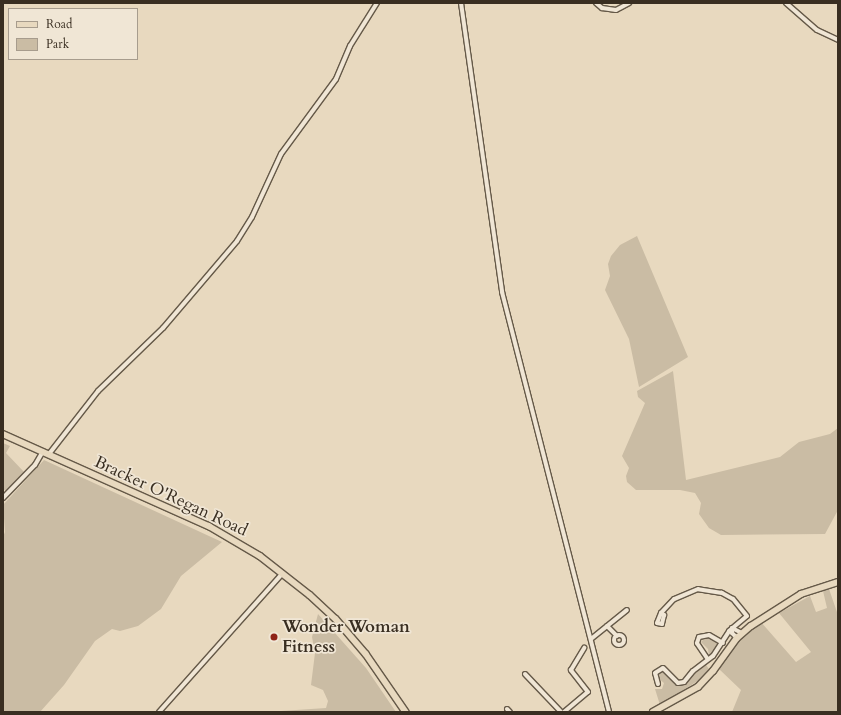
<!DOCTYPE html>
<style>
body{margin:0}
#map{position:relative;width:841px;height:715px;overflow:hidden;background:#e8d9bf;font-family:Cardo,serif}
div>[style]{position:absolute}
.green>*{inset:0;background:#cabca4}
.roads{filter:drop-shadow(1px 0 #655948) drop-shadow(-1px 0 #655948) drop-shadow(0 1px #655948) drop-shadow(0 -1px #655948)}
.minor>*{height:4px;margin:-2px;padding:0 2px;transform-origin:2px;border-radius:2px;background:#f0e6d5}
.minor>.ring{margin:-2px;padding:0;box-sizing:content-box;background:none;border:4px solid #f0e6d5;border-radius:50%}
.major>*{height:5.5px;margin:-2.75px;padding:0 2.75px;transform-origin:2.75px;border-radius:2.75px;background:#e8d9bf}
.dots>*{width:11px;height:11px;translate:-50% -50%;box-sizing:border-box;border:2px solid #f0e6d5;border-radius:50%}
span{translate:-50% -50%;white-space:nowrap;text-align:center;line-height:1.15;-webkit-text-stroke:3.5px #f0e6d5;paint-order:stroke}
.street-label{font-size:17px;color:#392e21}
.poi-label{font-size:17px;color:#392e21;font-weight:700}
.left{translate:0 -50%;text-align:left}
.frame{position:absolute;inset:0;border:4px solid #392e21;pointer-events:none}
.legend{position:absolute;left:8px;top:8px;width:130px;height:52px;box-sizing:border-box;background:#f0e6d5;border:1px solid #a79c8d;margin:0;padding:5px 7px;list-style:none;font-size:12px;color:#392e21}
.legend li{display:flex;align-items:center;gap:8px;height:20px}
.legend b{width:20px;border:1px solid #a79c8d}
</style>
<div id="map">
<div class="green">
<i style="clip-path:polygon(637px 236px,688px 357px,639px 387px,629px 339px,605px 290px,610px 276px,608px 264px,611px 256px,620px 245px)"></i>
<i style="clip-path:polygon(673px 371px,686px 480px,780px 457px,799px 442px,830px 434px,838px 428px,838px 510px,825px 534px,721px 535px,709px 528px,699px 514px,701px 503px,695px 493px,680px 490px,636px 490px,627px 482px,626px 476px,629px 468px,622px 456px,645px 403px,638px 397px,637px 391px)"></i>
<i style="clip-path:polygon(3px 443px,10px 446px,6px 453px,25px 473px,6px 491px,3px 489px)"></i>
<i style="clip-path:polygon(44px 460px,222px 542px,181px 576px,161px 609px,138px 626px,120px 631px,112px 629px,95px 641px,64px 685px,40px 712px,3px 712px,3px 537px,5px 532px,3px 505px)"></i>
<i style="clip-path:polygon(829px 589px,838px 615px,838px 712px,732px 712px,741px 690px,719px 669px,736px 645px,761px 622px,796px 662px,811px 652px,779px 613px,810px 596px,816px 612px,827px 608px,823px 591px)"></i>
<i style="clip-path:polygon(318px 614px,366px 668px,396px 712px,266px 712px,326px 708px,328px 701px,323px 690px,311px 685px,315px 653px,312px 637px)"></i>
<i style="clip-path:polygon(706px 637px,718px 644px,709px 656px,708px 649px,701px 642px)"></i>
<i style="clip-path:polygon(706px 665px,709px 669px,699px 680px,660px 705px,655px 689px,662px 689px,664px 683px,658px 678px,658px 673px,663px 669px,681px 684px)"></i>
</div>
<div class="roads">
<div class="minor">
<i style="left:461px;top:3px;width:292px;rotate:81.9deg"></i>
<i style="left:502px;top:292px;width:433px;rotate:75.7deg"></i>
<i style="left:596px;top:3px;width:8px;rotate:40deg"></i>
<i style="left:602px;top:8px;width:14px;rotate:8deg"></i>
<i style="left:616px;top:10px;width:15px;rotate:-28deg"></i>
<i style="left:786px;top:3px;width:41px;rotate:41.1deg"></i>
<i style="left:817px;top:30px;width:23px;rotate:25deg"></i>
<i style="left:49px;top:454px;width:80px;rotate:-52.1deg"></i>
<i style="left:98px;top:391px;width:91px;rotate:-44.1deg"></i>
<i style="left:163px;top:328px;width:114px;rotate:-49.6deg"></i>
<i style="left:237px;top:241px;width:28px;rotate:-58deg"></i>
<i style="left:252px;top:217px;width:69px;rotate:-65.3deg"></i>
<i style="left:281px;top:154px;width:93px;rotate:-53.7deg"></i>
<i style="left:336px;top:79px;width:36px;rotate:-67deg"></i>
<i style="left:350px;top:46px;width:51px;rotate:-57.9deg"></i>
<i style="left:3px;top:498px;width:46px;rotate:-45.9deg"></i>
<i style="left:35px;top:465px;width:16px;rotate:-60deg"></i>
<i style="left:661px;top:613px;width:4px;rotate:34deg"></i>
<i style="left:664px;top:615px;width:9px;rotate:103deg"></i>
<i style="left:662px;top:624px;width:5px;rotate:-169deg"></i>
<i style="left:657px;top:623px;width:11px;rotate:-68deg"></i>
<i style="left:607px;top:626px;width:14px;rotate:45deg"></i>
<i style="left:732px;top:628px;width:5px;rotate:90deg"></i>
<i style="left:732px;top:633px;width:7px;rotate:45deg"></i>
<i style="left:732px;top:628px;width:11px;rotate:27deg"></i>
<i class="ring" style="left:614px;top:635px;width:6px;height:6px"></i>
<i style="left:591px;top:639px;width:46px;rotate:-38.9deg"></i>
<i style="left:707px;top:658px;width:18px;rotate:-124deg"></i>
<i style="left:697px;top:643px;width:6px;rotate:-72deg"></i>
<i style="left:699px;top:637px;width:10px;rotate:-11deg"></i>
<i style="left:709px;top:635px;width:16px;rotate:30deg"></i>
<i style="left:525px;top:674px;width:52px;rotate:46.5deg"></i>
<i style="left:658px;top:684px;width:11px;rotate:-105deg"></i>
<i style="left:655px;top:673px;width:9px;rotate:-32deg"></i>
<i style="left:663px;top:668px;width:21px;rotate:45deg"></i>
<i style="left:678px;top:683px;width:6px;rotate:-9deg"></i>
<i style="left:684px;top:682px;width:14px;rotate:-51deg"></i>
<i style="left:693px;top:671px;width:25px;rotate:-37deg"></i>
<i style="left:713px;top:656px;width:30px;rotate:-57deg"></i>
<i style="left:729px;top:631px;width:23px;rotate:-40deg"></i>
<i style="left:747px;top:616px;width:22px;rotate:-129deg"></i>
<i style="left:733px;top:599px;width:13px;rotate:-151deg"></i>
<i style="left:722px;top:593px;width:24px;rotate:-171deg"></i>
<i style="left:698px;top:589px;width:26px;rotate:157deg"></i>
<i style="left:674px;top:599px;width:19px;rotate:133deg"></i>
<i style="left:507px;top:709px;width:4px;rotate:45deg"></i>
<i style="left:159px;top:712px;width:186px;rotate:-48.3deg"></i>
<i style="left:564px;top:712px;width:31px;rotate:-40deg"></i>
<i style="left:588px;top:692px;width:28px;rotate:-128deg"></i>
<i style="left:571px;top:670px;width:26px;rotate:-59deg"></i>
</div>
<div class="major">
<i style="left:3px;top:434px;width:226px;rotate:24.1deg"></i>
<i style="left:209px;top:526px;width:59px;rotate:30.5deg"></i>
<i style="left:260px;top:556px;width:63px;rotate:38deg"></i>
<i style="left:310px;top:595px;width:35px;rotate:43deg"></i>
<i style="left:336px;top:619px;width:46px;rotate:49.4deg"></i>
<i style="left:366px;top:654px;width:70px;rotate:55.4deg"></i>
<i style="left:653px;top:712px;width:51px;rotate:-29.1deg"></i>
<i style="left:698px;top:687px;width:22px;rotate:-47deg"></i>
<i style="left:713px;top:671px;width:41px;rotate:-54deg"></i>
<i style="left:737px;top:638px;width:18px;rotate:-41deg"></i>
<i style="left:751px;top:626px;width:59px;rotate:-32.6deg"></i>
<i style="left:801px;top:594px;width:39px;rotate:-18deg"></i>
</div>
</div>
<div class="dots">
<i style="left:274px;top:637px;background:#8f2418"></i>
</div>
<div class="street-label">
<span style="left:171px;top:496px;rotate:25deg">Bracker O'Regan Road</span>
</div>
<div class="poi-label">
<span class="left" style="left:282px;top:637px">Wonder Woman<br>Fitness</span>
</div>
<div class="frame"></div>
<ul class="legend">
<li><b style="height:5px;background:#e8d9bf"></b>Road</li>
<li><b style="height:11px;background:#cabca4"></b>Park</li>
</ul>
</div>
